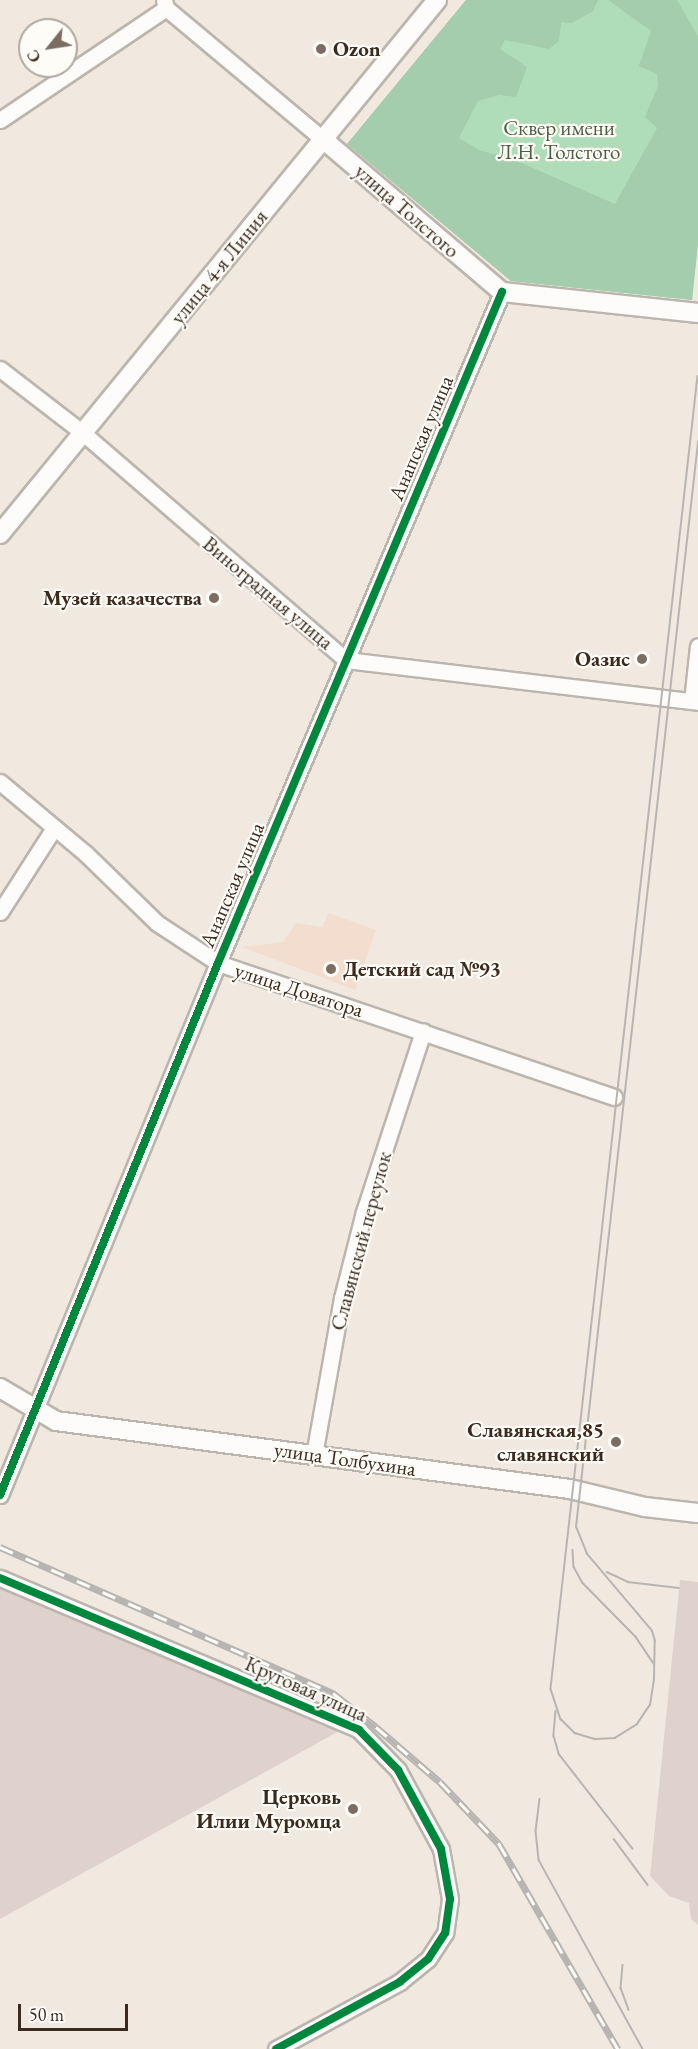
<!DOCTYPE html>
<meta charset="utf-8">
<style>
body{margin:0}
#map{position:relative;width:698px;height:2049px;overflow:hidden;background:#f1e9e0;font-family:"EB Garamond",serif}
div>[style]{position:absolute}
.built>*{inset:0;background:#f3ddce}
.industrial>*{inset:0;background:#dfd2cc}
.green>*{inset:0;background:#b0ddb9}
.forest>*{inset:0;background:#a3cdac}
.roads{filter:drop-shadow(2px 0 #bcb5ae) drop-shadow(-2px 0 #bcb5ae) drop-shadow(0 2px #bcb5ae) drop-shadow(0 -2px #bcb5ae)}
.minor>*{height:15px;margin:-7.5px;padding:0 7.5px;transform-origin:7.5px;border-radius:7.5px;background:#fdfcfa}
.tertiary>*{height:18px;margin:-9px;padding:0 9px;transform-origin:9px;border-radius:9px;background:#fdfcfa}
.tram>*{height:1.5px;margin:-0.75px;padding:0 0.75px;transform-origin:0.75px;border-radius:0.75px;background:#b7b4b1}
.rail>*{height:7px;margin-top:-3.5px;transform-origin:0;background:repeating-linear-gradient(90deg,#fdfcf7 0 14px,#b7b4b1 0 28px);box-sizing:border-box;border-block:2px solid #b7b4b1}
.cycleway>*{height:8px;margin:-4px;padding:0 4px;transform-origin:4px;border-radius:4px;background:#00873e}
.dots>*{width:16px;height:16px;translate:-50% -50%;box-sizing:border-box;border:3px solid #fdfcf7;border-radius:50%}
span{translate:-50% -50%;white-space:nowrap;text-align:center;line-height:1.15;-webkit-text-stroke:4.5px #fdfcf7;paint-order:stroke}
.poi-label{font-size:21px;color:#3b2a1e;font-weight:700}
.left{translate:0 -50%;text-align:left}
.right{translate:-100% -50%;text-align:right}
.park-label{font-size:21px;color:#4e5d43}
.street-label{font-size:21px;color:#3b2a1e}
.north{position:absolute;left:18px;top:18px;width:60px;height:60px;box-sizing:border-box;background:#fdfcf7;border:2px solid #afa8a0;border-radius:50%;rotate:240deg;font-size:16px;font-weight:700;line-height:24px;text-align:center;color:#3b2a1e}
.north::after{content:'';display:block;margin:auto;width:21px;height:27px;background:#7b6d62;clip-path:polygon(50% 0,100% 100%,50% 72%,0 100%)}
.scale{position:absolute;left:18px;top:2004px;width:110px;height:27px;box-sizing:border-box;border:3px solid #3b2a1e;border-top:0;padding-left:8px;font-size:18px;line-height:21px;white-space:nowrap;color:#3b2a1e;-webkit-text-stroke:4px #fdfcf7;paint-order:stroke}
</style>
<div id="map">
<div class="built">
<i style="clip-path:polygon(329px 913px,376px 930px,355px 990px,242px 947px,283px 942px,296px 923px,322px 927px)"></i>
</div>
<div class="industrial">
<i style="clip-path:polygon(0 1571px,357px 1721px,0 1919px)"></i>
<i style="clip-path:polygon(680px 1580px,698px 1582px,698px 1925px,691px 1919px,689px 1903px,669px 1896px,650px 1876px)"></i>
</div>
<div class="green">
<i style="clip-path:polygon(466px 0,698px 0,698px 243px,692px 300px,511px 281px,347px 144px)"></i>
</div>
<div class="forest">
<i style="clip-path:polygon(466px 0,598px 0,593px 11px,572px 23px,561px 22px,559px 41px,549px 49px,505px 40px,500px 49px,527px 67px,516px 97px,499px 95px,478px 101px,459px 138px,481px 151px,508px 157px,615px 204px,657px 128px,645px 117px,658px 86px,657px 74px,639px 66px,651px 31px,608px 0,677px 0,698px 36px,698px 243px,692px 300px,511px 281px,347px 144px)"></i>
</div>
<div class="roads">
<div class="minor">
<i style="left:164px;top:0;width:8px;rotate:76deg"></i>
<i style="left:166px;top:8px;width:206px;rotate:39.9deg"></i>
<i style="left:0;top:120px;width:200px;rotate:-34deg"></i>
<i style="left:0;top:369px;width:105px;rotate:37.6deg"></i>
<i style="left:83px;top:433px;width:347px;rotate:40.8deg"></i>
<i style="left:346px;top:660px;width:354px;rotate:6.8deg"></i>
<i style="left:692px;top:701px;width:55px;rotate:-83.8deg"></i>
<i style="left:0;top:782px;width:111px;rotate:39.9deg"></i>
<i style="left:85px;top:853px;width:100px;rotate:44.2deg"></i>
<i style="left:157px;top:923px;width:73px;rotate:33.3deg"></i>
<i style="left:218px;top:963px;width:418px;rotate:18.7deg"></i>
<i style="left:0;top:912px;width:100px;rotate:-57.3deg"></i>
<i style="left:314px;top:1455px;width:159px;rotate:-79.9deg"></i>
<i style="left:342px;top:1298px;width:89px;rotate:-75.7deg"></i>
<i style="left:364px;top:1212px;width:190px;rotate:-71.9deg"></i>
<i style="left:0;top:1495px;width:575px;rotate:-67.72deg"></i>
<i style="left:218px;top:963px;width:729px;rotate:-67.06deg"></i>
<i style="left:0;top:1578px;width:390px;rotate:22.9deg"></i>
<i style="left:359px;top:1730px;width:56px;rotate:45.7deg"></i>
<i style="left:398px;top:1770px;width:90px;rotate:61.4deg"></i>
<i style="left:441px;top:1849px;width:51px;rotate:79.8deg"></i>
<i style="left:450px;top:1899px;width:34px;rotate:98deg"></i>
<i style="left:445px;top:1933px;width:31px;rotate:123deg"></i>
<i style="left:428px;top:1959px;width:36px;rotate:141deg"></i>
<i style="left:400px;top:1982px;width:141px;rotate:151.6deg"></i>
</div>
<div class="tertiary">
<i style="left:324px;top:140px;width:234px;rotate:40.5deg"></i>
<i style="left:502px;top:292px;width:197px;rotate:6.1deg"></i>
<i style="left:0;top:534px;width:690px;rotate:-50.7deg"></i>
<i style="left:0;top:1388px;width:65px;rotate:30.5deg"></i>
<i style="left:56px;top:1421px;width:518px;rotate:7.54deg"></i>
<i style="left:570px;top:1489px;width:77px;rotate:13.5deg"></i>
<i style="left:645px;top:1507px;width:53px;rotate:6.5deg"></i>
</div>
</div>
<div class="tram">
<i style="left:698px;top:376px;width:1321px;rotate:96.39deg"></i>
<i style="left:551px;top:1689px;width:32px;rotate:72deg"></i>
<i style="left:561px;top:1719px;width:20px;rotate:45deg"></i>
<i style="left:575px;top:1733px;width:21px;rotate:17deg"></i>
<i style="left:595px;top:1739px;width:20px;rotate:-3deg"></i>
<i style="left:615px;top:1738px;width:26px;rotate:-32deg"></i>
<i style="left:637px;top:1724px;width:23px;rotate:-56deg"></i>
<i style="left:650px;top:1705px;width:25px;rotate:-81deg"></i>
<i style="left:654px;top:1680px;width:39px;rotate:-89deg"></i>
<i style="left:655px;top:1641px;width:10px;rotate:-107deg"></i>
<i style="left:652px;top:1631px;width:101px;rotate:-130.2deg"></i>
<i style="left:587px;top:1554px;width:29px;rotate:-112deg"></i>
<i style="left:576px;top:1527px;width:1092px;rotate:-83.58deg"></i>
<i style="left:573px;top:1550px;width:17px;rotate:87deg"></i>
<i style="left:574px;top:1567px;width:18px;rotate:61deg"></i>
<i style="left:583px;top:1583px;width:76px;rotate:45.5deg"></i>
<i style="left:636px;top:1637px;width:32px;rotate:56deg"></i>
<i style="left:607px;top:1572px;width:23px;rotate:25deg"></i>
<i style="left:628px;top:1582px;width:51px;rotate:6.7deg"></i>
<i style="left:556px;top:1711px;width:25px;rotate:95deg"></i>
<i style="left:554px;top:1736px;width:19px;rotate:74deg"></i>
<i style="left:559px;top:1754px;width:120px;rotate:52.1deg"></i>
<i style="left:540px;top:1799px;width:32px;rotate:97deg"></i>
<i style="left:536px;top:1831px;width:29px;rotate:84deg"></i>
<i style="left:539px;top:1860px;width:216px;rotate:61.2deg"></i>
<i style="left:614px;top:1839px;width:57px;rotate:53.5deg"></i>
<i style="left:623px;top:1965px;width:23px;rotate:95deg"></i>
<i style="left:621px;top:1988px;width:23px;rotate:70deg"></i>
</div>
<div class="rail">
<i style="left:0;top:1547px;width:364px;rotate:23.7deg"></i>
<i style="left:333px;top:1693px;width:55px;rotate:38.3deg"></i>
<i style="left:376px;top:1727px;width:84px;rotate:40.7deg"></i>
<i style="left:440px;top:1782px;width:86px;rotate:46.4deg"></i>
<i style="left:499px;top:1844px;width:237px;rotate:59.9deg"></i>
</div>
<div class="cycleway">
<i style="left:0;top:1495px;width:575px;rotate:-67.72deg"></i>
<i style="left:218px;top:963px;width:729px;rotate:-67.06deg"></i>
<i style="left:0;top:1578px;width:390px;rotate:22.9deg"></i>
<i style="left:359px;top:1730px;width:56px;rotate:45.7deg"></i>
<i style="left:398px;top:1770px;width:90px;rotate:61.4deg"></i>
<i style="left:441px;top:1849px;width:51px;rotate:79.8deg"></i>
<i style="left:450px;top:1899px;width:34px;rotate:98deg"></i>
<i style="left:445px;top:1933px;width:31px;rotate:123deg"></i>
<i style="left:428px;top:1959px;width:36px;rotate:141deg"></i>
<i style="left:400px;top:1982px;width:141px;rotate:151.6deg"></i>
</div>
<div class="dots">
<i style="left:321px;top:49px;background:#7b6d62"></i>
<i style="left:214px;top:598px;background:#7b6d62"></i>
<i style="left:642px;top:659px;background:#7b6d62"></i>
<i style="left:331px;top:969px;background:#7b6d62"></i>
<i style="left:616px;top:1442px;background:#7b6d62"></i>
<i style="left:353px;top:1809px;background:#7b6d62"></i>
</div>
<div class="poi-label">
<span class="left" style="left:333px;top:49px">Ozon</span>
<span class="right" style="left:202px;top:598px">Музей казачества</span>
<span class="right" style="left:630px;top:659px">Оазис</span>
<span class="left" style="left:343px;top:969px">Детский сад №93</span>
<span class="right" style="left:604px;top:1442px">Славянская,85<br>славянский</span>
<span class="right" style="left:341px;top:1809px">Церковь<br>Илии Муромца</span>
</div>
<div class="park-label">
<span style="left:559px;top:140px">Сквер имени<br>Л.Н. Толстого</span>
</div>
<div class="street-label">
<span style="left:407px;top:211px;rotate:41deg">улица Толстого</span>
<span style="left:219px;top:267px;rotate:-51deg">улица 4-я Линия</span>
<span style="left:421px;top:438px;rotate:-67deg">Анапская улица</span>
<span style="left:268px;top:593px;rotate:40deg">Виноградная улица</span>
<span style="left:232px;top:885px;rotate:-67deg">Анапская улица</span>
<span style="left:299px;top:990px;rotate:18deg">улица Доватора</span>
<span style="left:361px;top:1241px;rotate:-75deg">Славянский переулок</span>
<span style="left:345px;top:1459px;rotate:8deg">улица Толбухина</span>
<span style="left:306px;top:1689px;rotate:24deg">Круговая улица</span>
</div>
<div class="north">С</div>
<div class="scale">50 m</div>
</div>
